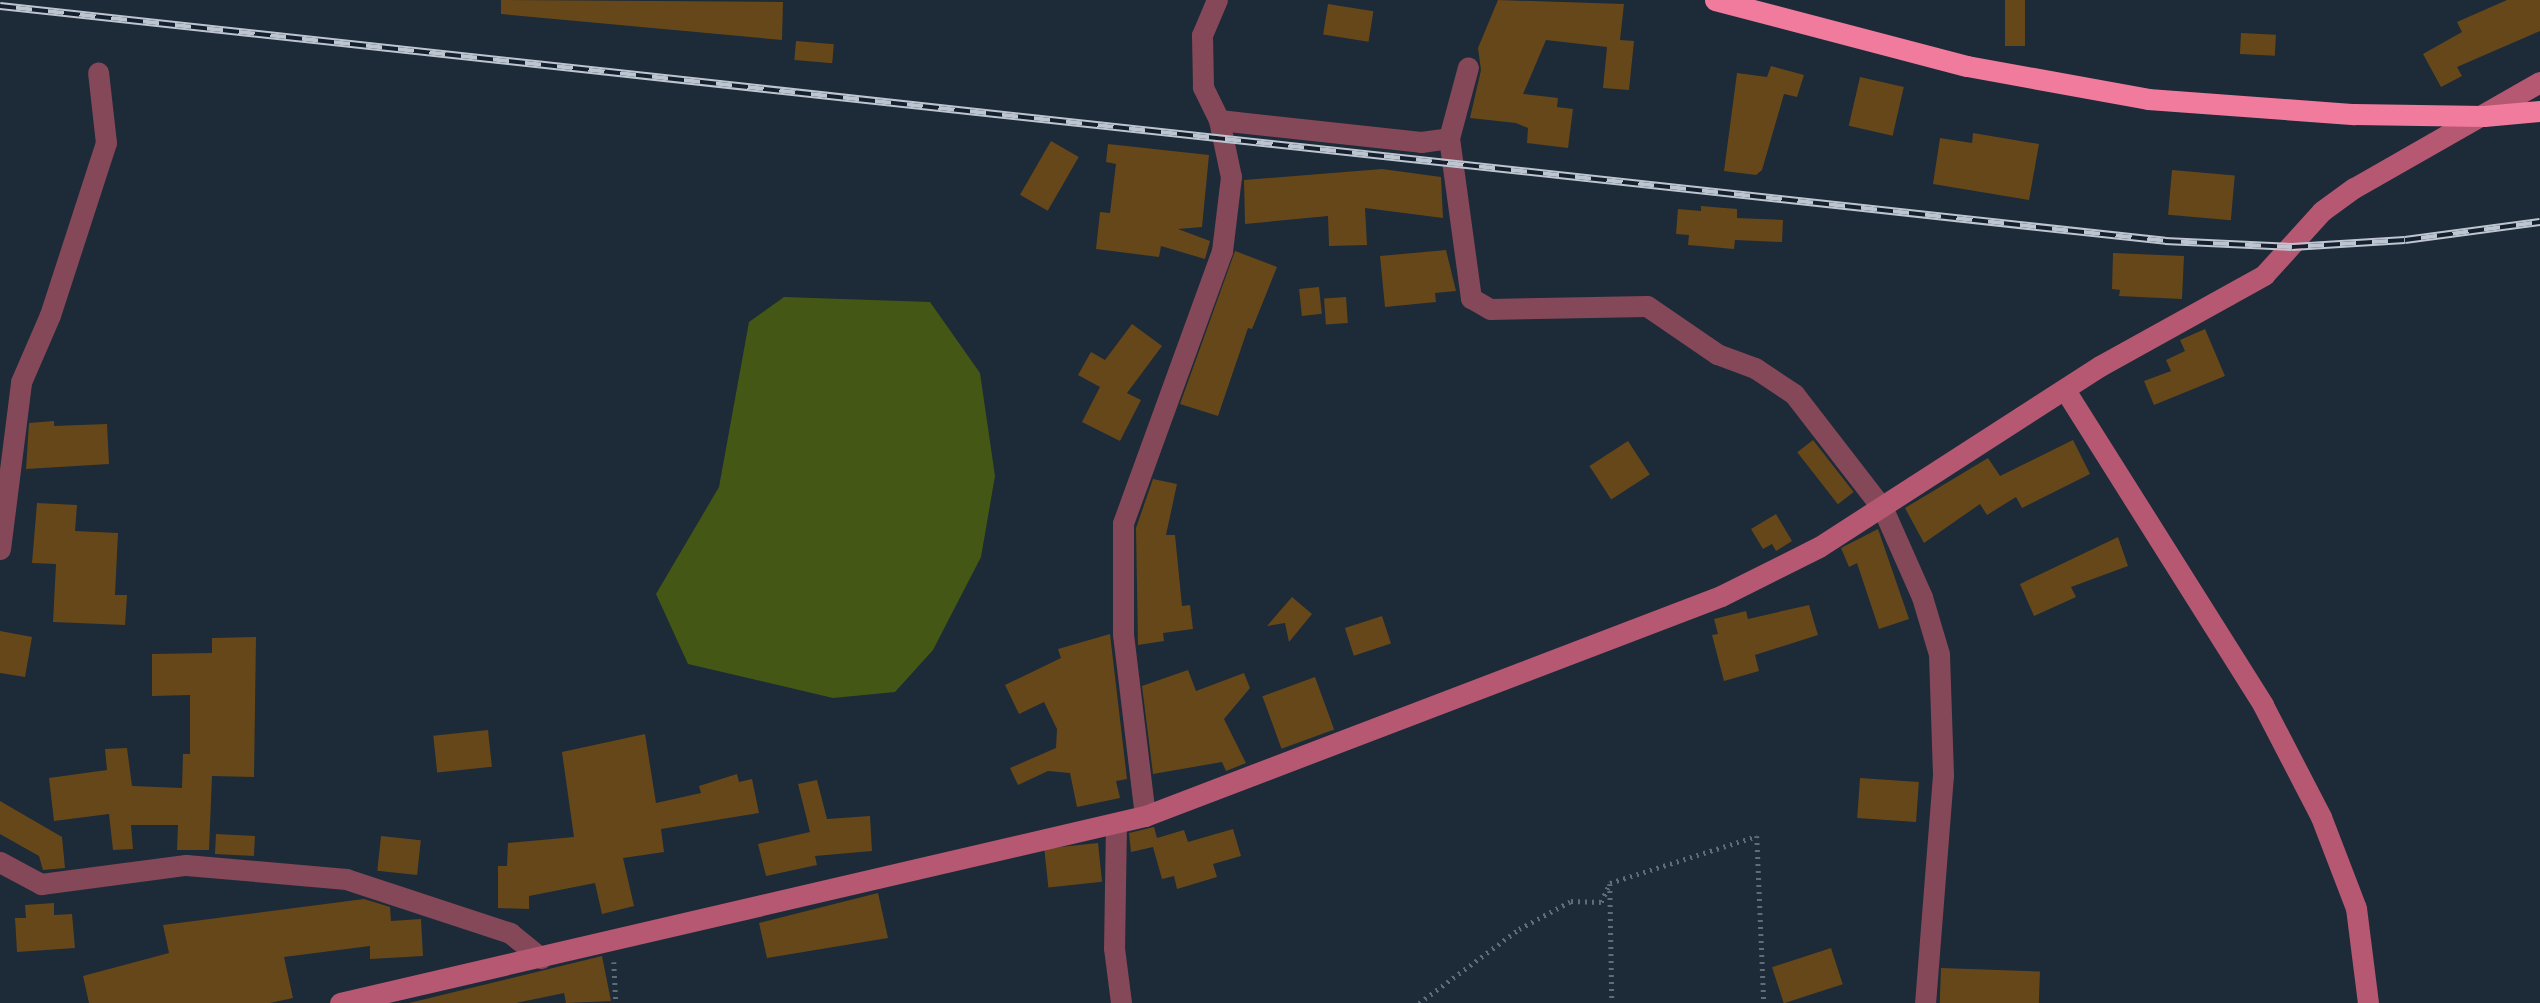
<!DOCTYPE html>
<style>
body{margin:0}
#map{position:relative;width:2540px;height:1003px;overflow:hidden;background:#1d2a38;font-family:Bitter,serif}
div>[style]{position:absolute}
.green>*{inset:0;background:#445714}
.building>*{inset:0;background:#664719;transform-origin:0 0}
.path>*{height:4.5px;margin-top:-2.25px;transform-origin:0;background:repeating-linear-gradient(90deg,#616c79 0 2px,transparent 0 7px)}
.street>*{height:21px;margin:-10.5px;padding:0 10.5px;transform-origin:10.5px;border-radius:10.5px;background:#844858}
.secondary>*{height:21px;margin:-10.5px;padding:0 10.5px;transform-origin:10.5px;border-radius:10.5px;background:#b65872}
.highway>*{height:21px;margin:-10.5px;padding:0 10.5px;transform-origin:10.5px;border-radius:10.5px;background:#f07b9c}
.rail>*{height:8px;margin-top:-4px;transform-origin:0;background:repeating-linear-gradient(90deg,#14202e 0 16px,#bcc5d0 0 32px);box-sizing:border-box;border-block:2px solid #bcc5d0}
span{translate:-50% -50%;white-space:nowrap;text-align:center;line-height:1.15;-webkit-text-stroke:7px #14202e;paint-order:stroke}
</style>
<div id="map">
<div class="green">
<i style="clip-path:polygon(784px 297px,930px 302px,980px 373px,995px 476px,981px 557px,933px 650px,895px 692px,833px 698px,688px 664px,656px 594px,719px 487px,749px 322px)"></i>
</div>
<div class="building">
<i style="clip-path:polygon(501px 0,783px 2px,782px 40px,501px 14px)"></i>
<i style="clip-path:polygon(1498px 0,1624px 4px,1620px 40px,1634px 41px,1629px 90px,1603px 88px,1607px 47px,1546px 40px,1523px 94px,1558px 98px,1557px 107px,1573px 109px,1568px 148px,1527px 143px,1528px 128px,1516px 123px,1470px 118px,1481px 70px,1478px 48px)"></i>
<i style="left:2005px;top:0;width:20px;height:46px"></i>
<i style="clip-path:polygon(2507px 0,2540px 0,2540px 31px,2457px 67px,2462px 76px,2441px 87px,2423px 54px,2462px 32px,2457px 22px)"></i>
<i style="left:1328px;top:4px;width:46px;height:31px;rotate:9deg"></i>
<i style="left:2241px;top:33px;width:35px;height:21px;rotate:3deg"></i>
<i style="left:796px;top:41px;width:38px;height:19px;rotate:5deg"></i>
<i style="clip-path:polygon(1771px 66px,1804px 75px,1797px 97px,1784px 94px,1762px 170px,1756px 175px,1724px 171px,1737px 73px,1767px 77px)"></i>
<i style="left:1860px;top:77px;width:45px;height:50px;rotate:13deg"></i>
<i style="clip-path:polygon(1973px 133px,2039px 144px,2029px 200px,1933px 184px,1940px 138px,1972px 143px)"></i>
<i style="left:1051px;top:141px;width:32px;height:62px;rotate:30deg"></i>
<i style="clip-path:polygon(1108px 144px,1209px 155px,1202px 227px,1178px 229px,1210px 241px,1205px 259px,1161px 246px,1159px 257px,1096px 249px,1100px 212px,1110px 213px,1116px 164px,1106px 162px)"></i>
<i style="clip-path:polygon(1382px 169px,1441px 177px,1443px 218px,1365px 208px,1367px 245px,1329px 246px,1328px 216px,1245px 224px,1244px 180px)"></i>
<i style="left:2172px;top:170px;width:63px;height:45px;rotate:5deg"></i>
<i style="clip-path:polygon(1701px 206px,1737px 209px,1737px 218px,1783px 220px,1782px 242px,1735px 240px,1734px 249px,1688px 245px,1689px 235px,1676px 234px,1678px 209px,1701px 211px)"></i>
<i style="clip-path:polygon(1446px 250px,1456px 291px,1435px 293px,1436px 302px,1385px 307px,1380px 256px)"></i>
<i style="clip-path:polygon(1235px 251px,1277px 267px,1252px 329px,1248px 328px,1218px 416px,1180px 404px)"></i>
<i style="clip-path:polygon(2113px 253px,2184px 256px,2182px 299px,2119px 296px,2120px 290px,2112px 289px)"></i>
<i style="left:1319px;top:287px;width:27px;height:20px;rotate:84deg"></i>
<i style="left:1346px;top:297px;width:26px;height:22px;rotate:86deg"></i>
<i style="clip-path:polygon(1132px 324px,1162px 346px,1127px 393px,1141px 400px,1120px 441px,1082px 422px,1100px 387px,1078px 375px,1091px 352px,1105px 360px)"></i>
<i style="clip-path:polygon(2205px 329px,2225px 376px,2154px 405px,2144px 381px,2171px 371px,2166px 360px,2185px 351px,2180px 340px)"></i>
<i style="clip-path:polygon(54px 421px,54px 426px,107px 424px,109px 464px,26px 469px,29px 423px)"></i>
<i style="left:1813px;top:440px;width:66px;height:20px;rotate:52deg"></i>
<i style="clip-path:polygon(2073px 440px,2090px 474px,2022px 508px,2016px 497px,1987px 515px,1980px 504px,1924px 543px,1905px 508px,1988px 458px,2000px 476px)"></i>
<i style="left:1628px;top:441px;width:40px;height:46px;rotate:57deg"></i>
<i style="clip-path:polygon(1153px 479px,1177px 484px,1166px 535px,1175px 535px,1182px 606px,1190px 605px,1193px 629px,1163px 633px,1164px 641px,1138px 645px,1136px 528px)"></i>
<i style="clip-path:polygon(37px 503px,77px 505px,75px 531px,118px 533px,115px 595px,127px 595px,125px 625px,53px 622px,56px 564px,32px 563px)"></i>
<i style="clip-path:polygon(1776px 514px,1792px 541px,1776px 551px,1772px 544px,1763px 549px,1751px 529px)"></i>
<i style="clip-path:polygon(1878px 529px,1909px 619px,1879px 629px,1857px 563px,1849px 567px,1841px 548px)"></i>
<i style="clip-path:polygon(2118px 537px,2128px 566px,2071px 587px,2076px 597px,2034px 616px,2020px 584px)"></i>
<i style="clip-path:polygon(1292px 597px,1312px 614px,1289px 642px,1285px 623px,1267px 626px)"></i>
<i style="clip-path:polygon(1809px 605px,1818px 635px,1755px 655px,1759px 671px,1724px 681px,1712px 635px,1718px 634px,1714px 619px,1746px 611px,1748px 619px)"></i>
<i style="left:1382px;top:616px;width:29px;height:39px;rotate:72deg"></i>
<i style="clip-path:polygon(0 631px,32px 637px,25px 677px,0 673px)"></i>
<i style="clip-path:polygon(1110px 634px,1127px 779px,1116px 781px,1120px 798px,1077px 807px,1070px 773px,1048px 771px,1018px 785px,1010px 768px,1056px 748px,1057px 729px,1044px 702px,1019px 714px,1005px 685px,1061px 658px,1058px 649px)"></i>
<i style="clip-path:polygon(256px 637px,254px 777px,212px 776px,209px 850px,177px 850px,178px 825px,131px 825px,133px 849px,113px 850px,109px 814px,54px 821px,49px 778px,107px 770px,105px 749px,127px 748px,132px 786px,182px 788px,183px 754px,190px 754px,190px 695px,152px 696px,152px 654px,212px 653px,212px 638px)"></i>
<i style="clip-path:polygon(1188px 670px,1196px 691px,1244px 673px,1250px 688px,1224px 719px,1246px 763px,1226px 771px,1222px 762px,1153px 774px,1142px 686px)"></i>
<i style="left:1315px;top:677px;width:56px;height:56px;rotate:70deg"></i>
<i style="left:488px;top:730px;width:37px;height:55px;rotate:84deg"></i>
<i style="clip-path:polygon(645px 734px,656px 803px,701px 793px,699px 786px,737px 774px,739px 782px,752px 779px,759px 813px,661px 829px,664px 852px,623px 858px,634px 906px,602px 914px,595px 883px,529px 896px,529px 909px,498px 908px,498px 866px,507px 866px,508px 843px,574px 837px,562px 752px)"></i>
<i style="left:1860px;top:778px;width:59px;height:40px;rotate:4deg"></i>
<i style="clip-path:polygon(817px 780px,827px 819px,870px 816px,872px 851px,815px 856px,817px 865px,766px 876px,758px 844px,810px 832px,798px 784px)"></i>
<i style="clip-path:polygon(0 801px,62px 837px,65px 868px,43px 870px,39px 856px,0 834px)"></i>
<i style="clip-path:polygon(1154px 827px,1157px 838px,1184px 830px,1188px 842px,1233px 829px,1241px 856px,1213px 864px,1217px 877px,1177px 889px,1174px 876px,1162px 879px,1153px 847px,1131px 852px,1129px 833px)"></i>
<i style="left:216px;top:834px;width:39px;height:20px;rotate:3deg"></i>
<i style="left:381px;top:836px;width:40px;height:35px;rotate:6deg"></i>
<i style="left:1098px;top:843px;width:39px;height:54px;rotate:84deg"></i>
<i style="clip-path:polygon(878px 893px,888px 938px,767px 958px,759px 923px)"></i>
<i style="clip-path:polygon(364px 899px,390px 907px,391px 921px,421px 919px,423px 956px,370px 959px,370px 946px,284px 957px,293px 998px,270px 1003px,89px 1003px,83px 976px,169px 953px,163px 925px)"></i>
<i style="clip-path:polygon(54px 903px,54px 915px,72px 914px,75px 948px,17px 952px,15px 918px,26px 918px,25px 905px)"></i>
<i style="left:1831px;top:948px;width:38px;height:62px;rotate:72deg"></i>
<i style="clip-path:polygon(602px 956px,611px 1001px,566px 1003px,564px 993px,516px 1003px,409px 1003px)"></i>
<i style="left:1941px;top:968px;width:99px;height:35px;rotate:2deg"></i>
</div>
<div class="path">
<i style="left:1610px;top:884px;width:119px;rotate:89deg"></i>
<i style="left:614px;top:962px;width:41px;rotate:87.2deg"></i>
<i style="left:1419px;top:1003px;width:124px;rotate:-36.5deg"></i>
<i style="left:1519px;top:929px;width:59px;rotate:-28.3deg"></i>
<i style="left:1571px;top:901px;width:30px;rotate:2deg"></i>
<i style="left:1601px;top:902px;width:21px;rotate:-65deg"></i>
<i style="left:1610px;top:883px;width:154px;rotate:-17.7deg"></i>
<i style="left:1757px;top:836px;width:167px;rotate:87.6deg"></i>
</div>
<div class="street">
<i style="left:1219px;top:120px;width:203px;rotate:6.2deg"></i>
<i style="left:1421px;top:142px;width:28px;rotate:-8deg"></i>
<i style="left:1449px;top:138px;width:162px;rotate:82.2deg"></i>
<i style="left:1471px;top:298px;width:22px;rotate:30deg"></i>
<i style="left:1490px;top:309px;width:157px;rotate:-1.1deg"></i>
<i style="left:1647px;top:306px;width:85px;rotate:34.4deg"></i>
<i style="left:1717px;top:354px;width:40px;rotate:20.2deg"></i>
<i style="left:1755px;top:368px;width:47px;rotate:33.7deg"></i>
<i style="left:1794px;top:394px;width:145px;rotate:52.3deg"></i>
<i style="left:1883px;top:509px;width:96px;rotate:66.1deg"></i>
<i style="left:1922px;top:597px;width:59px;rotate:73.4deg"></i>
<i style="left:1939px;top:654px;width:121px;rotate:88.1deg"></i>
<i style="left:1943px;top:775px;width:229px;rotate:94.5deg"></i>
<i style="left:1449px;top:138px;width:73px;rotate:-75deg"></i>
<i style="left:0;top:549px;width:168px;rotate:-82.8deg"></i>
<i style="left:21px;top:382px;width:73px;rotate:-66.6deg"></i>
<i style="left:50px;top:315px;width:181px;rotate:-72deg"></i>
<i style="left:106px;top:143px;width:71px;rotate:-96.4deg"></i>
<i style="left:1145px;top:816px;width:183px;rotate:-96.9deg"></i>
<i style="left:1123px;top:634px;width:111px;rotate:-90deg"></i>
<i style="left:1123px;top:523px;width:289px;rotate:-70deg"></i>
<i style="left:1222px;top:251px;width:75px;rotate:-83.1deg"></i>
<i style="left:1231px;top:177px;width:58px;rotate:-101.9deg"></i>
<i style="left:1219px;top:120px;width:37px;rotate:-116deg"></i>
<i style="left:1203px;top:87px;width:52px;rotate:-91.1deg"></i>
<i style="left:1202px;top:35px;width:38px;rotate:-67deg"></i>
<i style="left:1116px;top:823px;width:125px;rotate:90.9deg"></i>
<i style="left:1114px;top:948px;width:55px;rotate:82.7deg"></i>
<i style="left:0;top:862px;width:47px;rotate:28.2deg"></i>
<i style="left:41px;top:884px;width:146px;rotate:-7.5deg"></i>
<i style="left:186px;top:865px;width:161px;rotate:5deg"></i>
<i style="left:346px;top:879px;width:173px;rotate:18.2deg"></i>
<i style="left:510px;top:933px;width:40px;rotate:39deg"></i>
</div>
<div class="secondary">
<i style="left:2065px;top:390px;width:372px;rotate:57.8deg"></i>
<i style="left:2263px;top:705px;width:126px;rotate:62.6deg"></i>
<i style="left:2321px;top:817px;width:97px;rotate:69deg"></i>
<i style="left:2356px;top:908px;width:96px;rotate:82.8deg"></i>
<i style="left:340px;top:1003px;width:826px;rotate:-13.08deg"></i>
<i style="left:1145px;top:816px;width:617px;rotate:-20.9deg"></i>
<i style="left:1721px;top:596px;width:110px;rotate:-26.6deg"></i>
<i style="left:1819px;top:547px;width:334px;rotate:-32.8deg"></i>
<i style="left:2100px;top:366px;width:188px;rotate:-29deg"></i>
<i style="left:2264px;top:275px;width:86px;rotate:-47.8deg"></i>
<i style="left:2322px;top:211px;width:39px;rotate:-36deg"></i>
<i style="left:2354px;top:188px;width:214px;rotate:-29.7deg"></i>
</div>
<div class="highway">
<i style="left:1715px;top:0;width:260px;rotate:14.7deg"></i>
<i style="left:1967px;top:66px;width:184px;rotate:10.3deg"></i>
<i style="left:2148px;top:99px;width:207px;rotate:4.2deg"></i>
<i style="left:2354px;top:114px;width:130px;rotate:0.9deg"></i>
<i style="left:2484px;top:116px;width:56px;rotate:-5.1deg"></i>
</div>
<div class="rail">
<i style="left:0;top:6px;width:2178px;rotate:6.19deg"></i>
<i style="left:2165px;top:241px;width:127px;rotate:2.7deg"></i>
<i style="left:2292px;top:247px;width:113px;rotate:-3.5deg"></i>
<i style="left:2405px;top:240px;width:136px;rotate:-7.6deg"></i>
</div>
</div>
